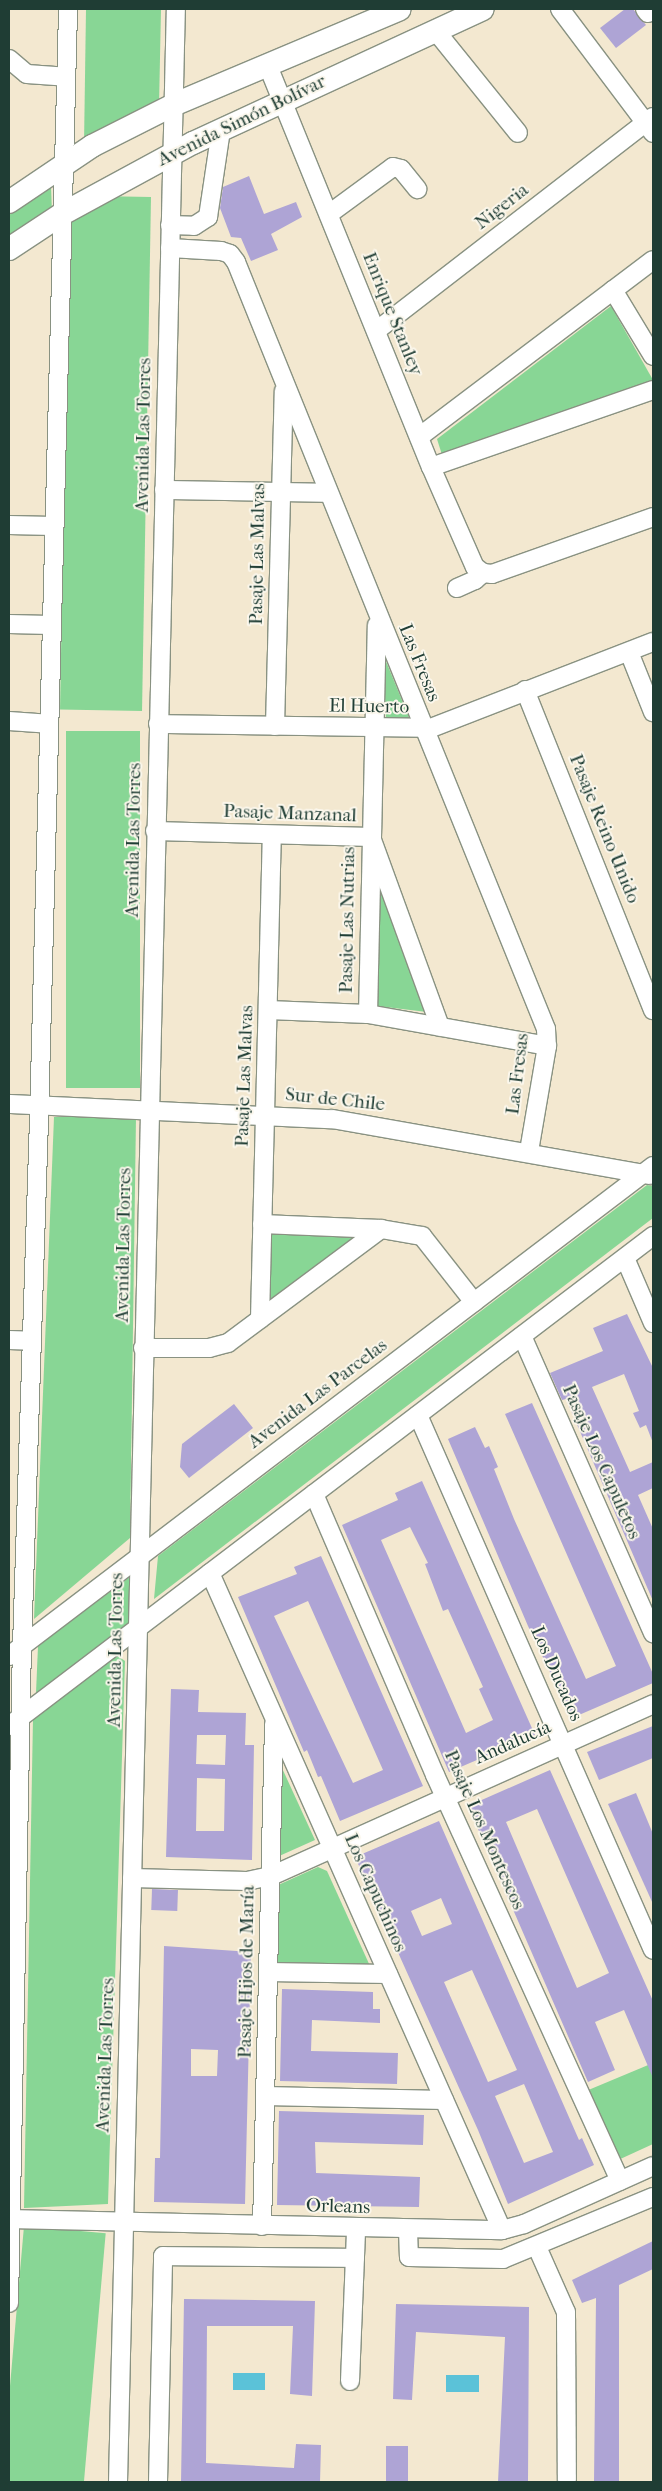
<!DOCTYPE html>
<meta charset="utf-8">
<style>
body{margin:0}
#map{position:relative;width:662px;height:2491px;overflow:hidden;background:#f3e8d0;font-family:"IM FELL French Canon",serif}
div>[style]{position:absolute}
.green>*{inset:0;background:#88d695;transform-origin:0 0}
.water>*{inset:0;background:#5bc2d8;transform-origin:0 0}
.building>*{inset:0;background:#aea4d5;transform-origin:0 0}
.roads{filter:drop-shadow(1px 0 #899282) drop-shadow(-1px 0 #899282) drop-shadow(0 1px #899282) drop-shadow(0 -1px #899282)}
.minor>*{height:18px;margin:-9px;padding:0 9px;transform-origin:9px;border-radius:9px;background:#fff}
.major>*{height:22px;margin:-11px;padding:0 11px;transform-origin:11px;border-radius:11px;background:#fff}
span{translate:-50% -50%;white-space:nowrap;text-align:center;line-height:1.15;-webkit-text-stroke:4px #fbf7ec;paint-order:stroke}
.street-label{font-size:19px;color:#1f3d34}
.frame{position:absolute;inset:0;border:10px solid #1f3d34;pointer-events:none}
</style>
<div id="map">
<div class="green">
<i style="clip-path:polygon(86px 9px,161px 9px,159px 106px,84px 144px)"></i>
<i style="clip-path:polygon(51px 186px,52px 213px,9px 241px,9px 215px)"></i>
<i style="left:151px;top:197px;width:514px;height:82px;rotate:91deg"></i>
<i style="clip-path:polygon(611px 306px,653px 380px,443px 458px,437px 439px)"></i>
<i style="clip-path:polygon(383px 654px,411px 722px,386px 719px)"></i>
<i style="left:66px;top:731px;width:74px;height:357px"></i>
<i style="clip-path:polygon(378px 875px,427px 1012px,377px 1006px)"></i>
<i style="clip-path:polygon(54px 1117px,136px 1117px,130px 1538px,34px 1619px)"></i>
<i style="clip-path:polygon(647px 1185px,653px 1186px,653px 1218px,154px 1599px,158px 1556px)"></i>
<i style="clip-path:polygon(271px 1234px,359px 1236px,267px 1308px)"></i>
<i style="clip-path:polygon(131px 1576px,130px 1627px,36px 1693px,38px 1646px)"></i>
<i style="clip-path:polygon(115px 1654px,125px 1661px,108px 2204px,24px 2208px,33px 1718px)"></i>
<i style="clip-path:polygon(276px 1755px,315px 1840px,277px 1857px)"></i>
<i style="clip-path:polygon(318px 1867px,327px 1871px,370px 1966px,276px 1964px,276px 1886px)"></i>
<i style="clip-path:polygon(653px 2063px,653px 2144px,616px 2161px,586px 2091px)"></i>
<i style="left:24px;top:2226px;width:82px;height:256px;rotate:5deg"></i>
</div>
<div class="water">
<i style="left:233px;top:2373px;width:32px;height:17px"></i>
<i style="left:446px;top:2375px;width:33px;height:17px"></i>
</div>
<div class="building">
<i style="clip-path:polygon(625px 9px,633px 9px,646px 25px,616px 48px,600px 28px)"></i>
<i style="clip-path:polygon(249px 176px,264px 214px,296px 202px,302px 217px,271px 234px,278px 250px,251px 261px,241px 238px,231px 237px,220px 208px,223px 187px)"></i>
<i style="clip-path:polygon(627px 1314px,653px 1368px,653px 1443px,646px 1425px,640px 1428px,633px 1413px,639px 1411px,624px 1374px,592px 1387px,630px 1472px,653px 1462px,653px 1488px,638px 1495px,653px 1529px,653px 1601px,566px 1399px,562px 1400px,550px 1373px,603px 1351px,593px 1328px)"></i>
<i style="clip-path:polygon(532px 1403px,653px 1674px,653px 1683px,572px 1718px,528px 1626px,448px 1439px,475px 1427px,485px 1448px,489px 1446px,498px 1467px,494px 1469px,514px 1519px,586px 1679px,616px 1666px,505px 1414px)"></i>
<i style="clip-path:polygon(234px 1404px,253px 1428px,189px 1478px,180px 1467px,182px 1444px)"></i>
<i style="clip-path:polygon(evenodd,422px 1481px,535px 1735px,449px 1772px,342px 1525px,398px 1500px,395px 1493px,422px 1481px,410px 1527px,428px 1563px,425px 1564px,443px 1611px,448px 1609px,483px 1687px,479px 1689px,493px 1720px,466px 1733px,381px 1540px,410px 1527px)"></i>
<i style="clip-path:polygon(evenodd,321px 1556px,423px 1786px,340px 1821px,321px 1776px,318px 1777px,307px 1750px,304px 1752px,238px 1597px,297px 1574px,294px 1567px,321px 1556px,308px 1601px,383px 1770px,353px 1783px,274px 1616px,308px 1601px)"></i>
<i style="clip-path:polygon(evenodd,171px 1689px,199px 1690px,198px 1712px,246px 1713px,245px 1745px,254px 1745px,252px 1860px,166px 1857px,171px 1689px,197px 1735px,226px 1735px,225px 1765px,196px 1764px,197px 1735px,171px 1689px,197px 1778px,225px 1779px,224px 1831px,196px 1831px,197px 1778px)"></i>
<i style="clip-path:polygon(653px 1726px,653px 1758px,599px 1780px,587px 1752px)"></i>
<i style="clip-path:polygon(evenodd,550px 1770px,653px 2001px,653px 2078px,624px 2010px,595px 2022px,615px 2070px,588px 2082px,468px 1806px,550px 1770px,537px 1809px,609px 1973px,577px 1988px,506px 1822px,537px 1809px)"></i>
<i style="clip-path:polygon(636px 1793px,653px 1834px,653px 1904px,608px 1804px)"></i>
<i style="clip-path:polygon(evenodd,439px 1821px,579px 2140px,582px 2138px,594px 2165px,508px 2204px,478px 2130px,355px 1857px,439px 1821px,441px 1898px,452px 1924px,422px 1936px,411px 1911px,441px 1898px,439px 1821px,472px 1970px,517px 2070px,488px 2082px,444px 1982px,472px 1970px,439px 1821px,524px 2084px,553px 2152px,524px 2163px,495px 2096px,524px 2084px)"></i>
<i style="left:152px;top:1889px;width:26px;height:21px;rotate:2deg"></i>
<i style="clip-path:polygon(evenodd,164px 1946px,251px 1952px,245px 2204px,154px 2202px,155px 2158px,160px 2158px,164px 1946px,191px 2049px,218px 2050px,217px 2076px,191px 2076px,191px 2049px)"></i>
<i style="clip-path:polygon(282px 1989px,373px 1992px,373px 2009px,380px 2009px,380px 2023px,312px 2020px,311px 2051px,398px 2053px,397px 2084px,280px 2081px)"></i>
<i style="clip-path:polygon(279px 2111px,424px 2115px,423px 2145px,315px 2142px,316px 2173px,420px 2177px,419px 2207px,277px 2205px)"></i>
<i style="clip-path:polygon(653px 2241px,653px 2269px,619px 2285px,619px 2482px,594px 2482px,596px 2298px,582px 2303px,572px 2280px)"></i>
<i style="clip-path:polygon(184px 2299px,315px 2301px,312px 2396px,290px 2394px,293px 2326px,207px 2326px,206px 2463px,294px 2468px,296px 2444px,321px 2445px,320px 2482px,181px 2482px)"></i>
<i style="clip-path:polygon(396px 2304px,529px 2307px,528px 2482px,498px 2482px,505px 2337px,416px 2332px,412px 2400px,393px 2399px)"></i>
<i style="left:386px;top:2446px;width:22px;height:36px"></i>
</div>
<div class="roads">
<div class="minor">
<i style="left:560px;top:9px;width:155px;rotate:53.1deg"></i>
<i style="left:645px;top:9px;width:5px;rotate:53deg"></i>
<i style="left:435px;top:30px;width:132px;rotate:51.1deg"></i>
<i style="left:9px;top:59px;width:23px;rotate:40deg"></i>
<i style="left:27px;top:74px;width:39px;rotate:4deg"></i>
<i style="left:268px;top:66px;width:433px;rotate:67.9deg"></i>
<i style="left:431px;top:467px;width:109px;rotate:66.3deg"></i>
<i style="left:475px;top:567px;width:10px;rotate:37deg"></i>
<i style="left:483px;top:573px;width:9px;rotate:6deg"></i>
<i style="left:492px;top:574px;width:171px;rotate:-19.5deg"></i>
<i style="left:329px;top:214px;width:79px;rotate:-36.3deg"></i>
<i style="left:393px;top:167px;width:8px;rotate:14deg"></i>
<i style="left:401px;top:169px;width:26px;rotate:51deg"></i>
<i style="left:170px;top:225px;width:24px;rotate:2deg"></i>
<i style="left:194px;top:226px;width:17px;rotate:-33deg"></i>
<i style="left:208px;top:217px;width:88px;rotate:-81.5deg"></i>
<i style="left:170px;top:248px;width:51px;rotate:3.4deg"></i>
<i style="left:221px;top:251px;width:9px;rotate:18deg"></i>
<i style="left:230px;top:254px;width:10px;rotate:53deg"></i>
<i style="left:236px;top:262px;width:827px;rotate:67.99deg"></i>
<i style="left:546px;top:1029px;width:17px;rotate:87deg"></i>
<i style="left:547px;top:1046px;width:107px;rotate:99.7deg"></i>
<i style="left:613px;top:290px;width:77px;rotate:58.8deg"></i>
<i style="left:376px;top:331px;width:350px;rotate:-37.7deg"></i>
<i style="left:419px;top:437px;width:293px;rotate:-37.1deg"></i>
<i style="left:431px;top:467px;width:235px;rotate:-19.1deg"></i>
<i style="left:164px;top:490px;width:164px;rotate:1deg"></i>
<i style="left:9px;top:525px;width:44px;rotate:1.3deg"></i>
<i style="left:457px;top:588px;width:20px;rotate:-24deg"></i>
<i style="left:475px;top:580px;width:11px;rotate:-41deg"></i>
<i style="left:9px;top:624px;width:41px;rotate:1.4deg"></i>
<i style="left:629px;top:652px;width:65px;rotate:68.2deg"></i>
<i style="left:525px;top:690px;width:345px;rotate:68.2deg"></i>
<i style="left:9px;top:721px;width:39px;rotate:4deg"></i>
<i style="left:158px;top:724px;width:273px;rotate:0.8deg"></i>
<i style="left:431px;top:728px;width:238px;rotate:-21.2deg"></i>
<i style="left:275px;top:726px;width:335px;rotate:-88.5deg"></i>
<i style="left:155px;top:831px;width:216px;rotate:1.6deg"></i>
<i style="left:371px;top:837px;width:202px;rotate:70deg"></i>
<i style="left:268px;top:1010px;width:100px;rotate:2.3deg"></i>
<i style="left:368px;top:1014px;width:182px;rotate:10.1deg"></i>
<i style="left:368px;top:1014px;width:389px;rotate:-88.7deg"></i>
<i style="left:9px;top:1104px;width:323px;rotate:2.7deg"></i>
<i style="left:332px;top:1119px;width:323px;rotate:10deg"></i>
<i style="left:262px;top:1224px;width:119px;rotate:2.4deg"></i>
<i style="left:381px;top:1229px;width:42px;rotate:9.7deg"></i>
<i style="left:422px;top:1236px;width:84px;rotate:51.8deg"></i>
<i style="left:625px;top:1258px;width:71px;rotate:66.7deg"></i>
<i style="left:260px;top:1319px;width:484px;rotate:-88.6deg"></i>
<i style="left:522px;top:1336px;width:325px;rotate:66.2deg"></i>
<i style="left:9px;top:1340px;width:23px;rotate:2deg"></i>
<i style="left:143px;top:1348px;width:66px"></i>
<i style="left:209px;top:1348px;width:20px;rotate:-15deg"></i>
<i style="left:228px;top:1343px;width:191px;rotate:-36.7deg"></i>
<i style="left:418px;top:1415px;width:584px;rotate:66.29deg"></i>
<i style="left:314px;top:1494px;width:306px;rotate:66.7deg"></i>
<i style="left:435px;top:1775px;width:446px;rotate:65.5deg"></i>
<i style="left:210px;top:1573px;width:719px;rotate:66.04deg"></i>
<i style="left:9px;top:1656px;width:809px;rotate:-37.27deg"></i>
<i style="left:9px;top:1726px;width:809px;rotate:-37.27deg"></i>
<i style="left:132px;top:1878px;width:115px;rotate:1.5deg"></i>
<i style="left:247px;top:1881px;width:25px;rotate:-12deg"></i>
<i style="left:271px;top:1876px;width:419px;rotate:-24.2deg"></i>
<i style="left:268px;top:1972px;width:120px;rotate:1deg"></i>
<i style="left:265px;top:2096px;width:179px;rotate:1.3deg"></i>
<i style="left:9px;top:2219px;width:493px;rotate:1.3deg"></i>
<i style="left:502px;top:2230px;width:23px;rotate:-15deg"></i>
<i style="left:524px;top:2224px;width:141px;rotate:-24.2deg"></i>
<i style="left:262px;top:2226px;width:502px;rotate:-88.63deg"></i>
<i style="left:408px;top:2230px;width:27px;rotate:88deg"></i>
<i style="left:409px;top:2257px;width:94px;rotate:1.2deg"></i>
<i style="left:503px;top:2259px;width:162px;rotate:-22.5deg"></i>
<i style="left:537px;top:2247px;width:71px;rotate:66deg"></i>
<i style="left:566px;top:2312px;width:168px;rotate:89.7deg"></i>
<i style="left:9px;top:2303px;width:657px;rotate:-88.87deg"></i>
<i style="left:22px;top:1646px;width:527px;rotate:-88.15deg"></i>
<i style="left:39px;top:1119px;width:1110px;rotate:-88.5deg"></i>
<i style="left:350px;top:2381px;width:152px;rotate:-87.7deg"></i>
<i style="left:118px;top:2482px;width:2474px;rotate:-88.66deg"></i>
<i style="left:158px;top:2482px;width:226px;rotate:-88.7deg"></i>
<i style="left:163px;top:2256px;width:192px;rotate:0.6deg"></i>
</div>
<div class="major">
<i style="left:9px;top:202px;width:100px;rotate:-34deg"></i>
<i style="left:92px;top:146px;width:91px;rotate:-26.8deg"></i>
<i style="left:173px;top:105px;width:246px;rotate:-22.9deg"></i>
<i style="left:9px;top:249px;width:64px;rotate:-33.4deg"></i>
<i style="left:62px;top:214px;width:149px;rotate:-28.5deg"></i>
<i style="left:193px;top:143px;width:319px;rotate:-24.8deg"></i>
</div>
</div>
<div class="street-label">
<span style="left:242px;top:121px;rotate:-26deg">Avenida Simón Bolívar</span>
<span style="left:502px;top:207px;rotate:-38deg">Nigeria</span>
<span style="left:392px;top:314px;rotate:68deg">Enrique Stanley</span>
<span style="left:144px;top:435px;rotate:-89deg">Avenida Las Torres</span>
<span style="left:258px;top:554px;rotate:-89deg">Pasaje Las Malvas</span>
<span style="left:419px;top:663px;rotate:68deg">Las Fresas</span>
<span style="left:369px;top:707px;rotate:1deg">El Huerto</span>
<span style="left:290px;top:814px;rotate:2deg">Pasaje Manzanal</span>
<span style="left:604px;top:829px;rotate:68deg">Pasaje Reino Unido</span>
<span style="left:134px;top:840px;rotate:-89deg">Avenida Las Torres</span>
<span style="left:348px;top:920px;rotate:-89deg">Pasaje Las Nutrias</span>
<span style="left:518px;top:1074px;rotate:-83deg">Las Fresas</span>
<span style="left:245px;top:1076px;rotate:-88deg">Pasaje Las Malvas</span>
<span style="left:335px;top:1100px;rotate:6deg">Sur de Chile</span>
<span style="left:124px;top:1245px;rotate:-89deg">Avenida Las Torres</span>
<span style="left:318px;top:1394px;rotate:-37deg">Avenida Las Parcelas</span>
<span style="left:601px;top:1462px;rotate:66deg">Pasaje Los Capuletos</span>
<span style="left:116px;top:1650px;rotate:-89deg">Avenida Las Torres</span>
<span style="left:556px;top:1674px;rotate:66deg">Los Ducados</span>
<span style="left:513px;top:1743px;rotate:-24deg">Andalucía</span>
<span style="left:484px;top:1830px;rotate:66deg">Pasaje Los Montescos</span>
<span style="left:375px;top:1893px;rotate:66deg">Los Capuchinos</span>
<span style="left:247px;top:1972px;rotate:-89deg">Pasaje Hijos de María</span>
<span style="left:106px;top:2055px;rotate:-88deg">Avenida Las Torres</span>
<span style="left:338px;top:2207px;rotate:2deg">Orleans</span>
</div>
<div class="frame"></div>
</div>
